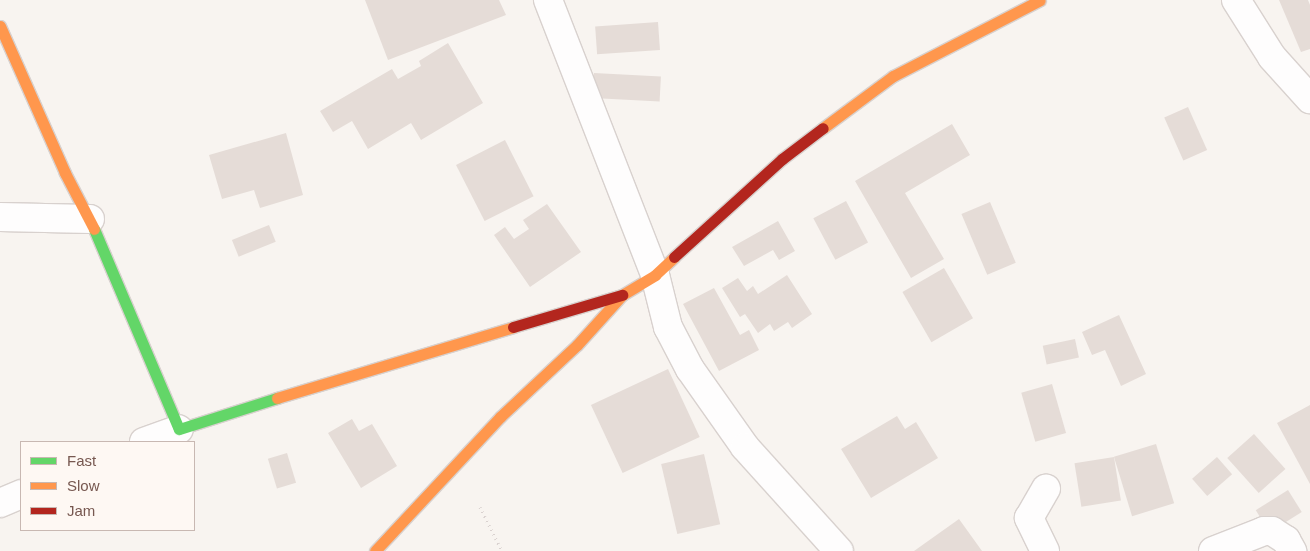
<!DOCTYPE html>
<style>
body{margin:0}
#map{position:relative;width:1310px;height:551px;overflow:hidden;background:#f8f4f0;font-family:Helvetica,sans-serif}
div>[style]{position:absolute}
.building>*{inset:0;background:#e5dcd7;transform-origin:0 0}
.path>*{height:3px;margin-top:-1.5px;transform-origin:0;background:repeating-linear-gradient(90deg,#dad2d0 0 1px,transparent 0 5px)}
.roads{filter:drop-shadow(1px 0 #d8d1ce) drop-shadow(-1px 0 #d8d1ce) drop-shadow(0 1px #d8d1ce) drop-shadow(0 -1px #d8d1ce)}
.street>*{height:28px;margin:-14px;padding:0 14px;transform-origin:14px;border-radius:14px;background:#fefdfd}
.fast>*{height:11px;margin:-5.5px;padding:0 5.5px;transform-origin:5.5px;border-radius:5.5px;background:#63d668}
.slow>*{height:11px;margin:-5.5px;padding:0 5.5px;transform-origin:5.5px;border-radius:5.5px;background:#ff974d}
.jam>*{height:11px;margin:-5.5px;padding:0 5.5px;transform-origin:5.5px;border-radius:5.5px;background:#b3261e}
span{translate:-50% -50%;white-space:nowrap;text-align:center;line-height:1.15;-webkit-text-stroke:4.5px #fef8f3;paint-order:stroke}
.legend{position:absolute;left:20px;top:441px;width:175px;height:90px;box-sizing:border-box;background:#fef8f3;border:1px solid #c8b8b2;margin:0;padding:6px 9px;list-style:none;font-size:15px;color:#775850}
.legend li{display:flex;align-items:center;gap:10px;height:25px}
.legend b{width:25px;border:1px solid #c8b8b2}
</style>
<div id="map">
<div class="building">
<i style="clip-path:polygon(365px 0,499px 0,506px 15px,388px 60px)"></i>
<i style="clip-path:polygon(1279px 0,1308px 0,1310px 5px,1310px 49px,1301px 52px)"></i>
<i style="left:658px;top:22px;width:28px;height:63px;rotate:86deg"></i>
<i style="clip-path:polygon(448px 43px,483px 103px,421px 140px,411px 123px,368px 149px,352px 121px,333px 132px,320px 111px,392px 69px,398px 79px,421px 66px,419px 61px)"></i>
<i style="left:594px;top:73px;width:67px;height:25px;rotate:3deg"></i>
<i style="left:1188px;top:107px;width:47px;height:26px;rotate:66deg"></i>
<i style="clip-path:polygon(952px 124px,970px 155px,905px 193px,944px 259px,911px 278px,855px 181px)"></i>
<i style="clip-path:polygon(286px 133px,303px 195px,260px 208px,254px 190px,222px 199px,209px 155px)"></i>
<i style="left:505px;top:140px;width:63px;height:55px;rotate:63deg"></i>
<i style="left:846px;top:201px;width:47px;height:37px;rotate:62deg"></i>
<i style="left:990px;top:202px;width:66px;height:31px;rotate:67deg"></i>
<i style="clip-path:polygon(547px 204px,581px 252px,530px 287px,494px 235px,505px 227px,514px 239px,529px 229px,523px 220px)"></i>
<i style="clip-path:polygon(778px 221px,795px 251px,779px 260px,773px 250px,744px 266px,732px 247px)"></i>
<i style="left:269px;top:225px;width:18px;height:40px;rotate:68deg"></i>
<i style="left:944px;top:268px;width:58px;height:48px;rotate:60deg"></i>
<i style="clip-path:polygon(787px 275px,812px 314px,792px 328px,788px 322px,774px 331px,770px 324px,758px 333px,745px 314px,740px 317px,722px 288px,738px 278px,747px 291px,753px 286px,758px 294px)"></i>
<i style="clip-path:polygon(714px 288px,740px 335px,749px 330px,759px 350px,719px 371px,683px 304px)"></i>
<i style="clip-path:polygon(1119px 315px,1146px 374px,1121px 386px,1105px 350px,1092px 355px,1082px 332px)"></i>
<i style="left:1075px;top:339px;width:19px;height:33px;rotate:78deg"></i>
<i style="left:668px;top:369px;width:75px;height:85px;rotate:65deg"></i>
<i style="left:1052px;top:384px;width:51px;height:32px;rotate:74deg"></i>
<i style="clip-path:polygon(1310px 405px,1310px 484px,1277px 423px)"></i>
<i style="clip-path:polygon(897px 416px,905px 429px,916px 422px,938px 458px,871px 498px,841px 449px)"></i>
<i style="clip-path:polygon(352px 419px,359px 431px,372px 424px,397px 466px,361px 488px,328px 433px)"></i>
<i style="left:1254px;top:434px;width:47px;height:36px;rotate:48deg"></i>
<i style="left:1156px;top:444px;width:62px;height:44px;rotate:73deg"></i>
<i style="left:287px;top:453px;width:31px;height:20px;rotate:73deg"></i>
<i style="left:704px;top:454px;width:72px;height:44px;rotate:77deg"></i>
<i style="left:1114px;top:457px;width:44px;height:40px;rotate:81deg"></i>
<i style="left:1217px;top:457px;width:23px;height:33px;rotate:49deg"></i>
<i style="left:1288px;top:490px;width:26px;height:38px;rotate:58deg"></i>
<i style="clip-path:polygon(959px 519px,982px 551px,914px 551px)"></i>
</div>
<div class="path">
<i style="left:480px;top:507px;width:49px;rotate:63.4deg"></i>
</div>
<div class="roads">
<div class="street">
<i style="left:548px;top:0;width:295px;rotate:68.7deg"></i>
<i style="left:655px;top:275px;width:54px;rotate:76deg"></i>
<i style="left:668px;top:327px;width:47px;rotate:62.4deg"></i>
<i style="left:690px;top:369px;width:95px;rotate:54.8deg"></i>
<i style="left:745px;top:447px;width:140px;rotate:47.9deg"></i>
<i style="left:1236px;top:0;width:67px;rotate:57.7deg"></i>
<i style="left:1272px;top:57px;width:57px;rotate:47.9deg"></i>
<i style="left:0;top:217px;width:90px;rotate:1.3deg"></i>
<i style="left:144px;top:442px;width:37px;rotate:-20deg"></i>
<i style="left:0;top:503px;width:23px;rotate:-23deg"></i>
<i style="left:1045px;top:551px;width:37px;rotate:-116deg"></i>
<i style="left:1029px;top:518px;width:34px;rotate:-60deg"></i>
<i style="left:1213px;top:551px;width:55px;rotate:-21.4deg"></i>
<i style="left:1264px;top:531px;width:8px"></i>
<i style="left:1272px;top:531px;width:17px;rotate:33deg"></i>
<i style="left:1286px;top:540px;width:13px;rotate:61deg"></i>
</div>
<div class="fast">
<i style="left:94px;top:229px;width:217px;rotate:67deg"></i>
<i style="left:179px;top:429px;width:103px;rotate:-17.6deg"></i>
</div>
<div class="slow">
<i style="left:0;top:26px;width:161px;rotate:66.1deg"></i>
<i style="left:65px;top:173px;width:63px;rotate:62.6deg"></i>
<i style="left:823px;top:128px;width:87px;rotate:-36.6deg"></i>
<i style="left:893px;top:76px;width:165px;rotate:-27.3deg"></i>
<i style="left:277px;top:398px;width:246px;rotate:-16.7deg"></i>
<i style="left:375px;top:551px;width:183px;rotate:-47deg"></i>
<i style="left:500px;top:417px;width:105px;rotate:-43.1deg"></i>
<i style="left:577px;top:345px;width:67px;rotate:-48deg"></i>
<i style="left:622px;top:295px;width:39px;rotate:-31deg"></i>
<i style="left:655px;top:275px;width:26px;rotate:-43deg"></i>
</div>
<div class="jam">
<i style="left:674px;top:257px;width:146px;rotate:-42.2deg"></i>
<i style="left:782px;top:159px;width:51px;rotate:-37.1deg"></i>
<i style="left:513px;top:327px;width:114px;rotate:-16.4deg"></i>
</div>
</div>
<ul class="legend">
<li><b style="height:6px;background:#63d668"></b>Fast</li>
<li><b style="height:6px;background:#ff974d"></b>Slow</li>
<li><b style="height:6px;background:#b3261e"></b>Jam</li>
</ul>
</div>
